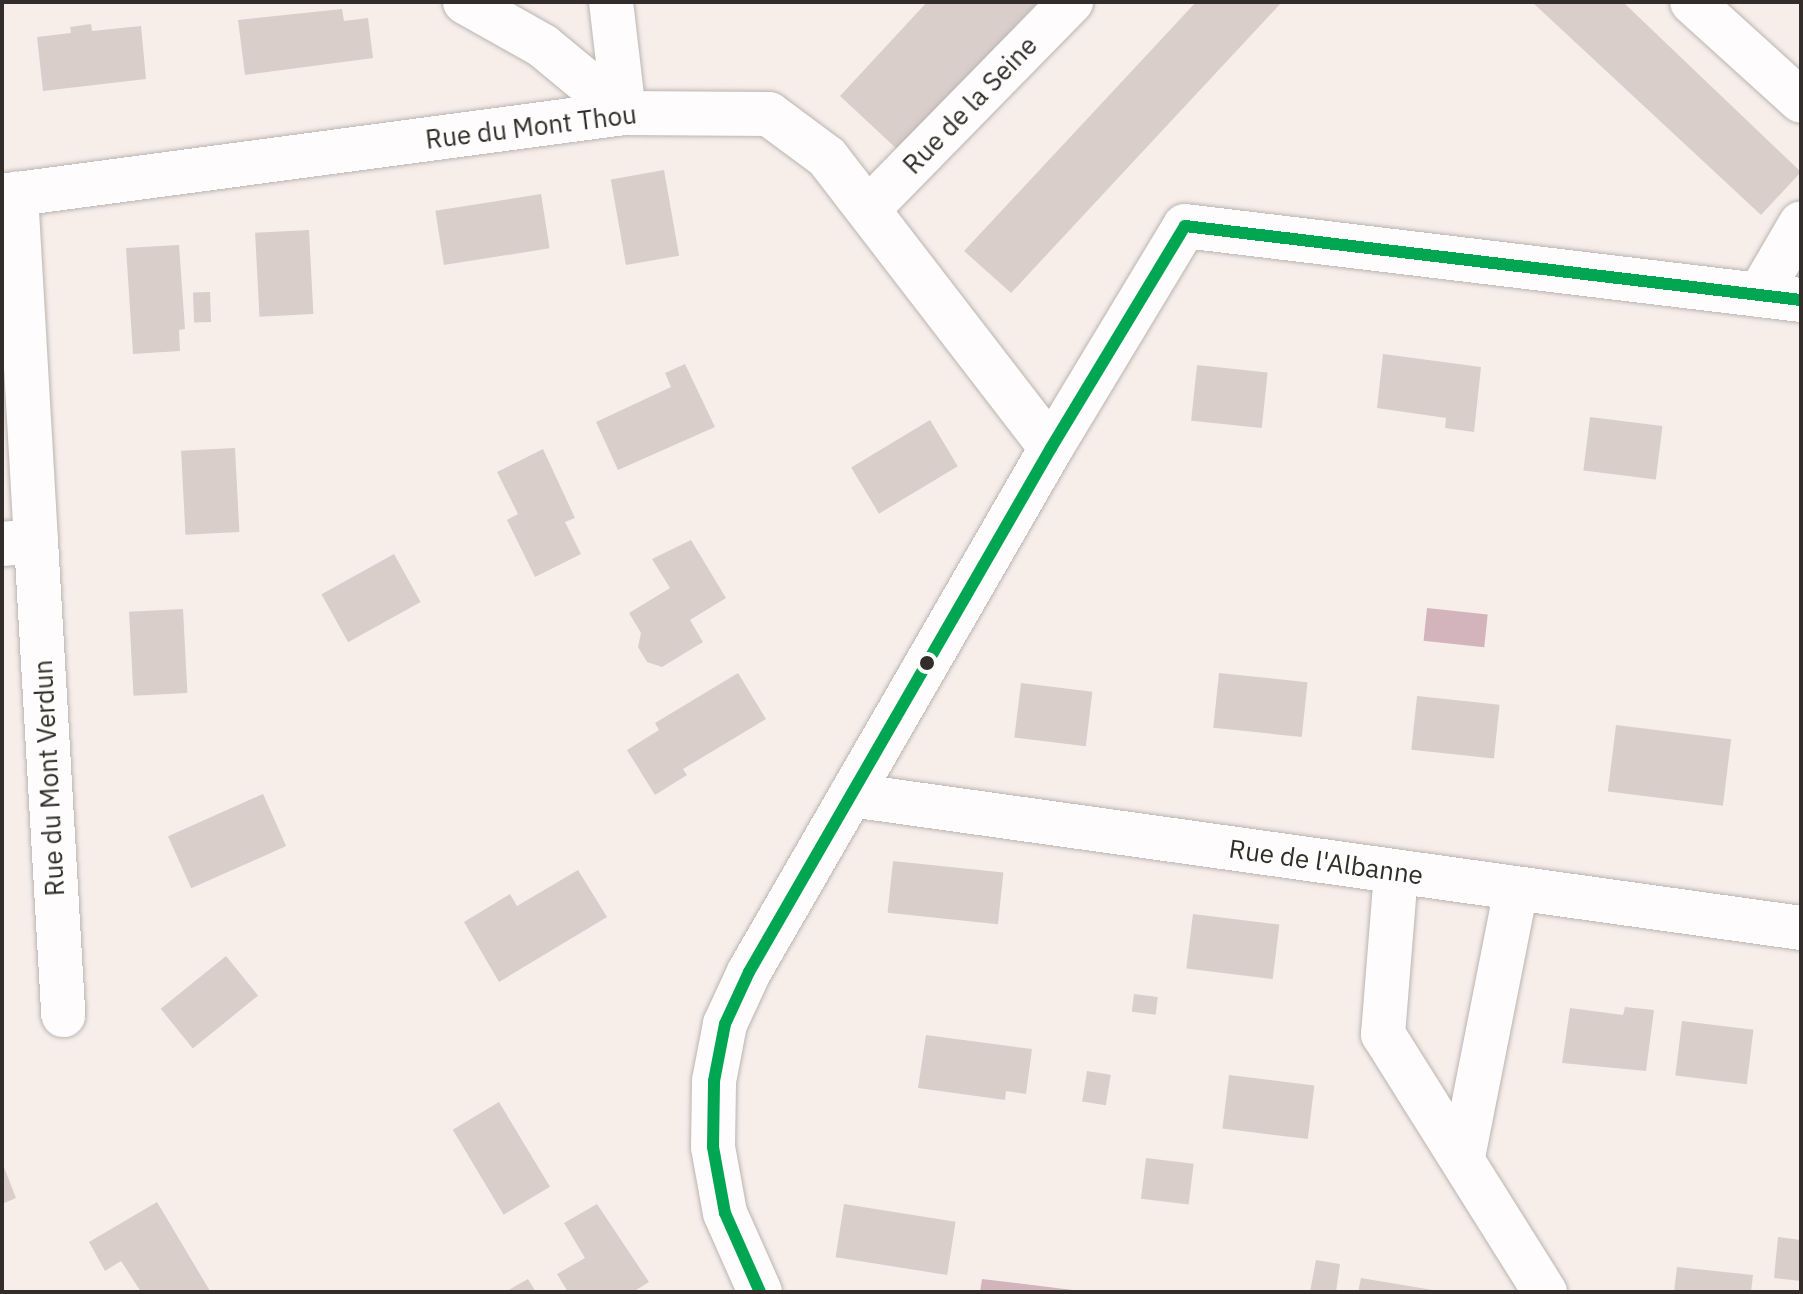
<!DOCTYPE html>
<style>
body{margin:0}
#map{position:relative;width:1803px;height:1294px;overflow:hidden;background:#f7eeea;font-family:"IBM Plex Sans",sans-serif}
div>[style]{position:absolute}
.water>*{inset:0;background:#d3b4bc;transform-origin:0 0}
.building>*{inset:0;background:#dacecb;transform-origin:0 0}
.roads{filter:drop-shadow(0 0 2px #bab4b1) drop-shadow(0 0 2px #bab4b1)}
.minor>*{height:44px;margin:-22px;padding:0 22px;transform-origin:22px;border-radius:22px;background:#fefcfc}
.bus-1>*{height:12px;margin:-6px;padding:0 6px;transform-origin:6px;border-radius:6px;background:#00a651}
.dots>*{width:22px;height:22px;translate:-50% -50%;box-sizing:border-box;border:4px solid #fefefe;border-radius:50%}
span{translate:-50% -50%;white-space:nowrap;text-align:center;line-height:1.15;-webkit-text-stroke:6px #fefefe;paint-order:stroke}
.street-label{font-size:26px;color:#322d2a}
.frame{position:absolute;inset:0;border:4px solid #322d2a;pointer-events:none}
</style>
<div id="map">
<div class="water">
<div style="left:1427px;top:608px;width:61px;height:33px;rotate:6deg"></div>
<div style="clip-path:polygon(982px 1279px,1081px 1291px,980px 1292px)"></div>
</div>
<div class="building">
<div style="clip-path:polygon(927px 2px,1038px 2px,899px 151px,840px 96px)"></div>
<div style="clip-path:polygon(1196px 2px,1282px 2px,1011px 293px,964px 251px)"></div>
<div style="clip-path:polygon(1532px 2px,1623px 2px,1801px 172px,1761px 215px)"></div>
<div style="clip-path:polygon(342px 9px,344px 21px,368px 18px,373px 58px,245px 75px,238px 20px)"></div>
<div style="clip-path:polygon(91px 24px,92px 31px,141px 26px,146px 79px,43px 91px,37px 37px,71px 33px,70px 27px)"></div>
<div style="left:664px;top:170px;width:87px;height:54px;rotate:80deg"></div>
<div style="left:541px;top:194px;width:55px;height:107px;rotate:81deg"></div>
<div style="left:309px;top:230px;width:84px;height:54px;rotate:87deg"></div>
<div style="clip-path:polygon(179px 245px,185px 329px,179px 330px,180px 351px,133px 354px,126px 248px)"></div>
<div style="left:210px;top:292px;width:30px;height:17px;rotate:88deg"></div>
<div style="clip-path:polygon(1383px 354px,1481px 367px,1474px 432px,1445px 428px,1446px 418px,1377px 408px)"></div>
<div style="clip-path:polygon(685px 364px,715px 427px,618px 470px,596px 422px,671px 387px,665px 373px)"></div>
<div style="left:1197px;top:365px;width:71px;height:56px;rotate:6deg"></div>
<div style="left:1590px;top:417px;width:73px;height:54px;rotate:7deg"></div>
<div style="left:930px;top:420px;width:54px;height:92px;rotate:59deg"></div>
<div style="left:235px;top:448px;width:84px;height:54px;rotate:87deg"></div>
<div style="clip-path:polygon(543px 449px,575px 518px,565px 522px,581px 554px,535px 577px,507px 520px,518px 514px,497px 472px)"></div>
<div style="clip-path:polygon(691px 540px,726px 598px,690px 620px,703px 642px,662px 667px,647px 662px,638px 647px,641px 633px,629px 613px,670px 588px,652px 559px)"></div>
<div style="left:394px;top:554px;width:55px;height:83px;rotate:61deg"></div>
<div style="left:183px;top:609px;width:84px;height:54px;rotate:87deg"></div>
<div style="clip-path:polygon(738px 673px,766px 719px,683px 769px,687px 775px,655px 795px,627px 750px,659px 730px,655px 723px)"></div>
<div style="left:1219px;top:673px;width:89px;height:55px;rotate:6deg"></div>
<div style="left:1021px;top:683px;width:72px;height:55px;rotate:7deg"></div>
<div style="left:1417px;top:696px;width:83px;height:54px;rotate:6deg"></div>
<div style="left:1616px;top:725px;width:116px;height:67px;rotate:7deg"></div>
<div style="left:263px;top:794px;width:57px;height:104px;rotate:66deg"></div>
<div style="left:893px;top:861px;width:111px;height:52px;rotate:6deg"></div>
<div style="clip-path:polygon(578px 870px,607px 917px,499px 982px,464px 922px,510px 894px,517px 906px)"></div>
<div style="left:1193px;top:914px;width:87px;height:55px;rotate:7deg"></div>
<div style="left:226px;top:956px;width:51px;height:84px;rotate:51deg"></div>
<div style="left:1134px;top:994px;width:24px;height:18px;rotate:7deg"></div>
<div style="clip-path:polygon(1625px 1007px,1654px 1010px,1646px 1071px,1562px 1063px,1570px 1008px,1623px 1015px)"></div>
<div style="left:1682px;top:1021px;width:72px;height:55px;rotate:7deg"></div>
<div style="clip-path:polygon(926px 1035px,1032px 1049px,1026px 1094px,1006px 1091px,1005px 1100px,918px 1088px)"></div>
<div style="left:1087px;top:1071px;width:24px;height:31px;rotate:9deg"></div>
<div style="left:1229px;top:1075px;width:86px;height:54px;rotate:7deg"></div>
<div style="left:499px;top:1102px;width:99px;height:54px;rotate:59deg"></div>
<div style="left:1146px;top:1158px;width:48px;height:41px;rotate:7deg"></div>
<div style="clip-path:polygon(2px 1162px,16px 1198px,2px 1204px)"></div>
<div style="clip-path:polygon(157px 1202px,210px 1291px,208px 1292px,141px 1292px,121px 1261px,105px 1271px,89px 1242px)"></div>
<div style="clip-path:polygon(597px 1204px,649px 1282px,633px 1292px,568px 1292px,557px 1274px,585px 1258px,564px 1223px)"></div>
<div style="left:844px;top:1204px;width:113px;height:54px;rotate:9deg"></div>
<div style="clip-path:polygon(1778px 1237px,1801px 1240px,1801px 1281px,1774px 1278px)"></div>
<div style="clip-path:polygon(1316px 1260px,1340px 1264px,1336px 1292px,1310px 1292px)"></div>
<div style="clip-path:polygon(1677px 1267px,1753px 1275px,1751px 1292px,1674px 1292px)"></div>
<div style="clip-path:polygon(1361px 1278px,1433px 1290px,1433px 1292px,1358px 1292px)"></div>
<div style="clip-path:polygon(528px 1279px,536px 1292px,505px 1292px)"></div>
</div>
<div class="roads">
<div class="minor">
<div style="left:465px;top:2px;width:90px;rotate:29.4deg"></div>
<div style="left:543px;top:46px;width:105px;rotate:39.6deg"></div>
<div style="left:611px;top:2px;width:112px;rotate:83.3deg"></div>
<div style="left:1692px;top:2px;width:147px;rotate:42.2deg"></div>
<div style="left:2px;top:196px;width:628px;rotate:-7.6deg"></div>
<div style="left:624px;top:113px;width:145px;rotate:0.4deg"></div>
<div style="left:769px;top:114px;width:72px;rotate:36.6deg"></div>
<div style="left:827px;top:157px;width:367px;rotate:52.4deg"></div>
<div style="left:869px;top:208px;width:289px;rotate:-45.6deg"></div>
<div style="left:1759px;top:295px;width:83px;rotate:-59.7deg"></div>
<div style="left:36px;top:541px;width:475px;rotate:86.7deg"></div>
<div style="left:2px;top:544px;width:34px;rotate:-5deg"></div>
<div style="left:36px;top:541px;width:348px;rotate:-93.3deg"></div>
<div style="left:851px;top:795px;width:959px;rotate:7.97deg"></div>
<div style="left:1396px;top:873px;width:162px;rotate:94.6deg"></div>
<div style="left:1383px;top:1034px;width:305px;rotate:57.9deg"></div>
<div style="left:1463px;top:1157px;width:273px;rotate:-78.8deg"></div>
<div style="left:760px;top:1292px;width:86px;rotate:-113.9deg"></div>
<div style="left:725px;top:1213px;width:67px;rotate:-100.3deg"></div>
<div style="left:713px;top:1147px;width:66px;rotate:-89.1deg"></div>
<div style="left:714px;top:1081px;width:58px;rotate:-79.1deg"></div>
<div style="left:725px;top:1024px;width:57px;rotate:-65.2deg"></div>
<div style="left:749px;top:972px;width:605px;rotate:-60.04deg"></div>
<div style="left:1051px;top:448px;width:259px;rotate:-58.9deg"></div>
<div style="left:1185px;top:226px;width:620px;rotate:6.85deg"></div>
</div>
</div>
<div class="bus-1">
<div style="left:760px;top:1292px;width:86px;rotate:-113.9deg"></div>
<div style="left:725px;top:1213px;width:67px;rotate:-100.3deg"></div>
<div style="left:713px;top:1147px;width:66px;rotate:-89.1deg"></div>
<div style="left:714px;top:1081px;width:58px;rotate:-79.1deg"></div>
<div style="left:725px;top:1024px;width:57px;rotate:-65.2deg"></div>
<div style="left:749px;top:972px;width:605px;rotate:-60.04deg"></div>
<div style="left:1051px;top:448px;width:259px;rotate:-58.9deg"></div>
<div style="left:1185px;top:226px;width:620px;rotate:6.85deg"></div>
</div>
<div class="dots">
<div style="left:927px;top:663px;background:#322d2a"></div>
</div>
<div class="street-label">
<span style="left:970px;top:105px;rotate:-46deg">Rue de la Seine</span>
<span style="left:531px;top:127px;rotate:-7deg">Rue du Mont Thou</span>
<span style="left:49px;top:778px;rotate:-93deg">Rue du Mont Verdun</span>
<span style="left:1326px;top:862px;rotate:8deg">Rue de l'Albanne</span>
</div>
<div class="frame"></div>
</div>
